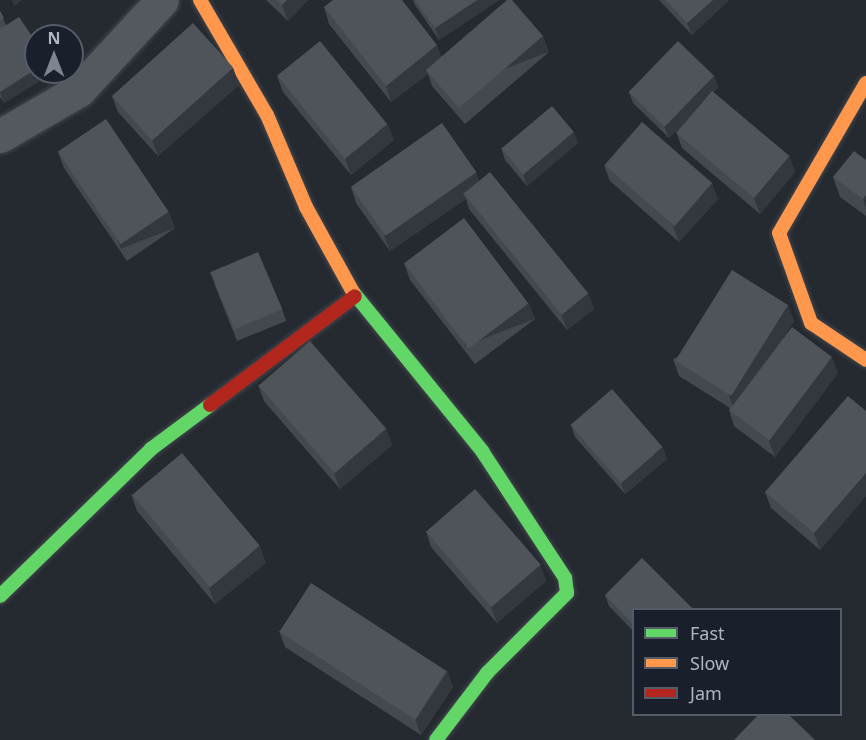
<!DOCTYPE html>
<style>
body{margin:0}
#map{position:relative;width:866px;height:740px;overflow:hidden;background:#252a31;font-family:"Noto Sans",sans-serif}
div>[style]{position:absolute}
.roads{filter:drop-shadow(0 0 2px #42464c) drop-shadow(0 0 2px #42464c)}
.street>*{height:33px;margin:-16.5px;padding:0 16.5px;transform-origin:16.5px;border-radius:16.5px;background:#54585f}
.fast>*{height:14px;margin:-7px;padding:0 7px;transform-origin:7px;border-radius:7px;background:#63d668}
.slow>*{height:14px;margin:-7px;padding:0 7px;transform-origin:7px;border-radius:7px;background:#ff974d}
.jam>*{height:14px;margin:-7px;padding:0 7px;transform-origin:7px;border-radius:7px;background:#b3261e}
.wall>*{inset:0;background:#44484f}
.shaded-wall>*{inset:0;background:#33373e;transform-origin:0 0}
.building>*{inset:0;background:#4f545b;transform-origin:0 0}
span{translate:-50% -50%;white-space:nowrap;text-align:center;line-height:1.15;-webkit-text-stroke:5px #19202b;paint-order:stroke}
.legend{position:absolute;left:632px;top:608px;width:210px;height:108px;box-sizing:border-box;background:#19202b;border:2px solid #555c68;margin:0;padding:8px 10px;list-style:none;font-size:18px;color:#aeb6c3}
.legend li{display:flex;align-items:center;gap:12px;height:30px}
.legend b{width:30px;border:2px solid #555c68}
.north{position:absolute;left:24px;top:24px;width:60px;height:60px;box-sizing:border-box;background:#19202b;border:2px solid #555c68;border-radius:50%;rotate:0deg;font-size:16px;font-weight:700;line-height:24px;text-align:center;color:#aeb6c3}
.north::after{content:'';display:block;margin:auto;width:21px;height:27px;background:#7e8590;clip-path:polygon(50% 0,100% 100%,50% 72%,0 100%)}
</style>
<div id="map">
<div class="roads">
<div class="street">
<div style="left:0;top:136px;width:91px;rotate:-30.2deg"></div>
<div style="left:79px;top:90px;width:122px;rotate:-47.3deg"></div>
</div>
<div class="fast">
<div style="left:353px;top:292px;width:205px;rotate:50.9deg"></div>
<div style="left:482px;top:451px;width:152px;rotate:56.8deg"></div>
<div style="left:565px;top:578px;width:15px;rotate:82deg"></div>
<div style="left:567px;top:593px;width:113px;rotate:135deg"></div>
<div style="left:487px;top:673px;width:84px;rotate:127.3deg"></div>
<div style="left:0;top:596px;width:211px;rotate:-44.2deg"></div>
<div style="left:151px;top:449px;width:74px;rotate:-36.7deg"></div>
</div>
<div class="slow">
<div style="left:200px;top:0;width:133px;rotate:59.8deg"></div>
<div style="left:267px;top:115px;width:100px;rotate:67deg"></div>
<div style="left:306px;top:207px;width:97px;rotate:61.1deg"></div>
<div style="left:866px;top:83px;width:173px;rotate:120.1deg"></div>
<div style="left:779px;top:233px;width:96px;rotate:70.4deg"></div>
<div style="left:811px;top:323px;width:66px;rotate:33.9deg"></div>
</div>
<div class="jam">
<div style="left:210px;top:405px;width:181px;rotate:-36.9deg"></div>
</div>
</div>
<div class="wall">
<div style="clip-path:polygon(266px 0,308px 0,288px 21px)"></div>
<div style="clip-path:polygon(413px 0,499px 0,439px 40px,415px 5px)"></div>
<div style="clip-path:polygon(659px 0,729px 0,692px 35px)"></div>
<div style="clip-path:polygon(324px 7px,441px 56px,549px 52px,465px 124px,432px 86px,428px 74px,391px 102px,329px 24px)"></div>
<div style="clip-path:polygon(0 11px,6px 25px,36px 72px,52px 73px,4px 103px,0 97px)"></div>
<div style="clip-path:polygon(233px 68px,239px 85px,158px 156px,118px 112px,112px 96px)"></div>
<div style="clip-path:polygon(277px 76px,394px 140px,351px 175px,283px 92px)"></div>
<div style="clip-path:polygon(714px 76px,718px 87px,713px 92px,789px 156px,795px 172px,760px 214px,682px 148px,676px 132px,692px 114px,669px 138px,633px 103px,629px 92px)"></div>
<div style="clip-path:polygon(578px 143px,527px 186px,505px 160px,501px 148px)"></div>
<div style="clip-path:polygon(58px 152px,175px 228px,127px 261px,64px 168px)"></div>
<div style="clip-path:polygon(866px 160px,866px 216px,840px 197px,833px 177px)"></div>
<div style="clip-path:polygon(604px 165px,718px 199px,679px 242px,610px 181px)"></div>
<div style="clip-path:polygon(479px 181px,588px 293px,594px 309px,567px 330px,469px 209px,466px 199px,390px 251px,356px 203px,351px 187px)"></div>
<div style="clip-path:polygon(404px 263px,535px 319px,475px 364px,410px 280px)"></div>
<div style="clip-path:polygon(214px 283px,282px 309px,286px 321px,237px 341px)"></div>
<div style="clip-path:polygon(788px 305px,794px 321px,782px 340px,838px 373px,775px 457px,734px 426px,729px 410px,730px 408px,679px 376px,673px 359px)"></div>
<div style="clip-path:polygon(258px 385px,386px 429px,392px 445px,340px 489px,264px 401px)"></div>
<div style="clip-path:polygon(866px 411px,866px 496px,820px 550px,771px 508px,765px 492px)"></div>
<div style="clip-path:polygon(571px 425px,667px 459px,625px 494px,575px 437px)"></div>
<div style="clip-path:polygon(131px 494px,266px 563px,215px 604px,137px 511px)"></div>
<div style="clip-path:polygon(426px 531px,540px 565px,546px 581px,497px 623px,431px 547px)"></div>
<div style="clip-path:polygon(605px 595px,633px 609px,633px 631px,609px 606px)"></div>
<div style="clip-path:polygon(279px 631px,447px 671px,453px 687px,421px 735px,285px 647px)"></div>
</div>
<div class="shaded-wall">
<div style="clip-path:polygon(12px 0,22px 0,14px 6px)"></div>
<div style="clip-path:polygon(287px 0,308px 0,288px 21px,282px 5px)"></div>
<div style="clip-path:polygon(477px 0,499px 0,439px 40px,435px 28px)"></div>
<div style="clip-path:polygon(713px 0,729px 0,692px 35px,687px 23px)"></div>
<div style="left:543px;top:36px;width:17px;height:111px;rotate:69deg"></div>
<div style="clip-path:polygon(437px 45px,443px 61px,426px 70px,428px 74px,391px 102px,386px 86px)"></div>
<div style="clip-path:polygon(233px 68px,239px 85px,158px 156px,152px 140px)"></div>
<div style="clip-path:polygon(36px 69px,36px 72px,52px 73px,4px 103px,0 92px)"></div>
<div style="clip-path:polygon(714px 76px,718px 87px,669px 138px,664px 126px)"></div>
<div style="clip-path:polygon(388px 124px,394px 140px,351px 175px,345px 159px)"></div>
<div style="clip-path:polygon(574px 132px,578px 143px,527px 186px,523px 174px)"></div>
<div style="clip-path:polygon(789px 156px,795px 172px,760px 214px,754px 198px)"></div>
<div style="clip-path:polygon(476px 172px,482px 188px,463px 193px,466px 199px,390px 251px,384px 235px)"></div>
<div style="clip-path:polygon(712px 183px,718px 199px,679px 242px,673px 226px)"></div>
<div style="clip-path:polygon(866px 195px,866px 209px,863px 199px)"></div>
<div style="left:169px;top:212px;width:17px;height:58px;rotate:69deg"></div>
<div style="clip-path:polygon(588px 293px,594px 309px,567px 330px,561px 314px)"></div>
<div style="left:529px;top:303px;width:17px;height:75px;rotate:69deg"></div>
<div style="clip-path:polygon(788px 305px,794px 321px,735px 412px,729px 396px)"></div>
<div style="clip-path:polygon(832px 357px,838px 373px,775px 457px,769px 441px)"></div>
<div style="clip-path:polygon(386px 429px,392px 445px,340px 489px,334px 473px)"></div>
<div style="clip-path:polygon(663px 447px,667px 459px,625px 494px,621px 483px)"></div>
<div style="clip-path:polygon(866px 473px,866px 496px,820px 550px,814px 533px)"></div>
<div style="clip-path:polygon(260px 546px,266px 563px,215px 604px,209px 588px)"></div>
<div style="clip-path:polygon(540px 565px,546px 581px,497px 623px,491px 607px)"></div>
<div style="clip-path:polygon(447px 671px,453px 687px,421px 735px,415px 719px)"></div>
</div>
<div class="building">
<div style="clip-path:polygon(277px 0,287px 0,282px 5px)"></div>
<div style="clip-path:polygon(333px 0,402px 0,437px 45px,386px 86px,324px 7px)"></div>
<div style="clip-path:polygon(415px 0,477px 0,435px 28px)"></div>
<div style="clip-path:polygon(507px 0,512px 0,543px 36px,459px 108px,426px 70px)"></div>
<div style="clip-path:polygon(666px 0,713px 0,687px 23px)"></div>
<div style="clip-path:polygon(0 11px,4px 18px,0 20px)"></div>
<div style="clip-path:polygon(19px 17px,36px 42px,36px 69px,0 92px,0 29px)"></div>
<div style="left:193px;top:23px;width:60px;height:109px;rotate:48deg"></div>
<div style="left:320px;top:41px;width:107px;height:55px;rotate:51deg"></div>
<div style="left:678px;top:41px;width:50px;height:71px;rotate:44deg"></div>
<div style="left:712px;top:91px;width:101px;height:55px;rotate:40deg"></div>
<div style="left:552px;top:106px;width:34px;height:66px;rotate:50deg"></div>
<div style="left:106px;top:119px;width:112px;height:58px;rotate:56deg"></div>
<div style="left:642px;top:122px;width:93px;height:57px;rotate:41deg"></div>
<div style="left:442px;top:123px;width:60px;height:111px;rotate:55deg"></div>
<div style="clip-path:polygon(854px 151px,866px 160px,866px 195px,863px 199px,833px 177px)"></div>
<div style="left:490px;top:172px;width:156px;height:34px;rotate:51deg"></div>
<div style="left:464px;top:218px;width:107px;height:75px;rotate:53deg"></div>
<div style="left:258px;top:252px;width:62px;height:52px;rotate:67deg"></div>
<div style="left:732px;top:270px;width:66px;height:107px;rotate:32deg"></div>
<div style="left:792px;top:327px;width:50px;height:104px;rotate:37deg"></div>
<div style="left:310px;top:341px;width:116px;height:68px;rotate:49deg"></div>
<div style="left:612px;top:389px;width:77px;height:55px;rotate:49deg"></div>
<div style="clip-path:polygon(848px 396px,866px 411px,866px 473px,814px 533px,765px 492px)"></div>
<div style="left:182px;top:453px;width:121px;height:65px;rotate:50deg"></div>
<div style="left:475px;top:489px;width:100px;height:65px;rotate:49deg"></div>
<div style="clip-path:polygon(642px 558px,693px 609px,633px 609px,633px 624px,605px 595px)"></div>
<div style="left:311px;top:583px;width:162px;height:58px;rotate:33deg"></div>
<div style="clip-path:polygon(759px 714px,788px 714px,815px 740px,734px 740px)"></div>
</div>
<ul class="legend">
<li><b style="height:8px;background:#63d668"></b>Fast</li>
<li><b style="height:8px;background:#ff974d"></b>Slow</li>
<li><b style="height:8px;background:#b3261e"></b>Jam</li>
</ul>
<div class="north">N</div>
</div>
